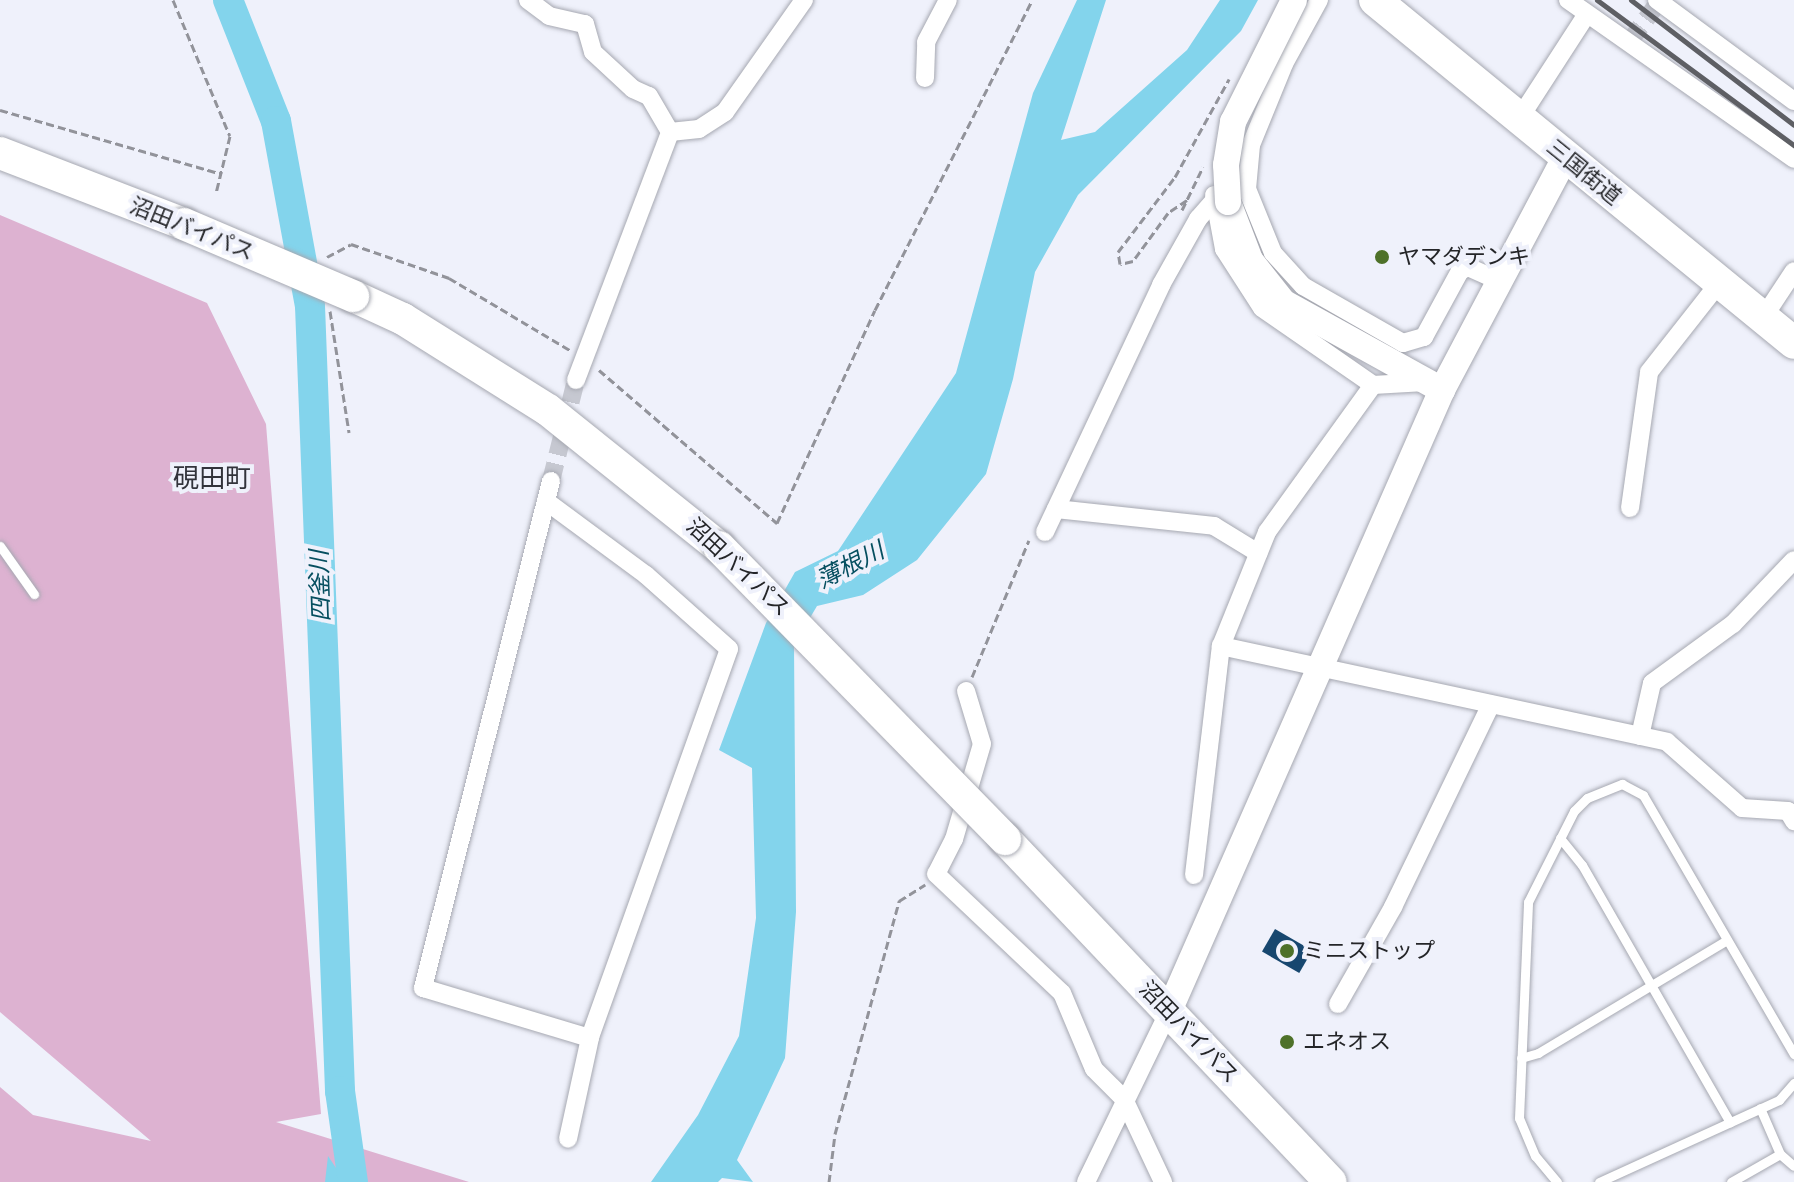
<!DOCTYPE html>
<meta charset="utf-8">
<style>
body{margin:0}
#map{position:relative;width:1794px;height:1182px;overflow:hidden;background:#eff1fb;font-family:Helvetica,"Noto Sans JP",sans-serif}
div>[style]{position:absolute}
.green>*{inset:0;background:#ddb2d1}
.water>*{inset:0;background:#83d4ec}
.river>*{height:30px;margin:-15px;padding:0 15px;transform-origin:15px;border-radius:15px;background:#83d4ec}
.building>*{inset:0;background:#17476f;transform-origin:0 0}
.street-tunnel>*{height:18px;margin-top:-9px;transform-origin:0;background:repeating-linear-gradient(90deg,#c6c8d1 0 18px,transparent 0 27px)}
.path>*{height:3px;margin-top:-1.5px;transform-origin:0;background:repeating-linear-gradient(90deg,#92939a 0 8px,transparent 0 12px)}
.roads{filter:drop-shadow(0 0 2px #a6a8b1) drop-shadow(0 0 2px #a6a8b1)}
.lane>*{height:9px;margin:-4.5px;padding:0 4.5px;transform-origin:4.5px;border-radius:4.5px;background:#fff}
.street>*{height:18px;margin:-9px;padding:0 9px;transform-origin:9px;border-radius:9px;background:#fff}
.secondary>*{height:26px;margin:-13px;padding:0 13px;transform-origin:13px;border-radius:13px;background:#fff}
.highway>*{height:32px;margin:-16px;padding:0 16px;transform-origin:16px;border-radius:16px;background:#fff}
.rail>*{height:5px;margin:-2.5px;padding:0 2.5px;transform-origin:2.5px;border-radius:2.5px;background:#5e5f64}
.bridges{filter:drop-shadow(0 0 2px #a6a8b1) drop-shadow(0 0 2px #a6a8b1)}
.secondary-bridge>*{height:26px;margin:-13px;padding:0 13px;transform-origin:13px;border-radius:13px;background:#fff}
.highway-bridge>*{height:32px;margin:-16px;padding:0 16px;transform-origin:16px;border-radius:16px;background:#fff}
.dots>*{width:22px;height:22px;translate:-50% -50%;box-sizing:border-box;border:4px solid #eff1fb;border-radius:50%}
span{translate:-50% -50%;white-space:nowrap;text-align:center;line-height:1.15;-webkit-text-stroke:8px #eff1fb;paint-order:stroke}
.street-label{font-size:22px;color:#242528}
.poi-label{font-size:22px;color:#242528}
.left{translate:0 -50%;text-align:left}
.water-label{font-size:24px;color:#064f60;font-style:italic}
.quarter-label{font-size:26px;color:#32333b}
</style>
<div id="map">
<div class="green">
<div style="clip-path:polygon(0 215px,207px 303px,266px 424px,321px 1114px,276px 1122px,469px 1182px,0 1182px,0 1087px,33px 1115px,151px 1141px,0 1012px)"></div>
</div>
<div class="water">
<div style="clip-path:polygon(1077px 0,1106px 0,1061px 140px,1095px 132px,1187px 50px,1220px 0,1258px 0,1241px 31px,1078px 195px,1035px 272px,1013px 379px,986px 474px,917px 560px,863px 595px,817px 606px,794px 645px,796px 912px,785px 1058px,737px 1160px,753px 1182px,722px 1178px,718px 1182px,651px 1182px,698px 1115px,739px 1036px,756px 918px,752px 768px,719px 750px,766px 623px,795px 572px,838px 551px,956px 373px,1033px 93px)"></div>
<div style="clip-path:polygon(328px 1156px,338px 1171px,341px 1182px,325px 1182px)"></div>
</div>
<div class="river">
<div style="left:228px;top:0;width:130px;rotate:68.4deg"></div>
<div style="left:276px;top:121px;width:188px;rotate:79.6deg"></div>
<div style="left:310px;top:306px;width:786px;rotate:87.81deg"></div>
<div style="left:340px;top:1091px;width:92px;rotate:81.9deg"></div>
</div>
<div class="building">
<div style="left:1275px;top:929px;width:43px;height:26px;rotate:30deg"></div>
</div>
<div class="street-tunnel">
<div style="left:1630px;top:41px;width:42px;rotate:-53.7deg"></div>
<div style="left:551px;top:481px;width:104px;rotate:-76.1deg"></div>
</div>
<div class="path">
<div style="left:173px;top:0;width:147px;rotate:67.3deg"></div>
<div style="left:230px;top:136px;width:59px;rotate:103.8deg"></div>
<div style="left:0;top:110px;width:231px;rotate:16.1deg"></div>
<div style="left:1187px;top:200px;width:23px;rotate:146deg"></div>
<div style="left:1168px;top:213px;width:59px;rotate:126.1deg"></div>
<div style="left:1133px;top:261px;width:13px;rotate:167deg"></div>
<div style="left:1120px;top:264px;width:12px;rotate:-99deg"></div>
<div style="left:1118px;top:252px;width:94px;rotate:-52.8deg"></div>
<div style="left:1175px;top:177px;width:112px;rotate:-61.1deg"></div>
<div style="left:1182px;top:210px;width:48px;rotate:-64deg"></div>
<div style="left:327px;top:257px;width:27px;rotate:-28deg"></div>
<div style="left:351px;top:244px;width:104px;rotate:19.1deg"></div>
<div style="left:449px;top:278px;width:141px;rotate:30.8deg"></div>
<div style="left:330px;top:311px;width:123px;rotate:81.1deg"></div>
<div style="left:599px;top:370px;width:235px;rotate:40.7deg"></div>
<div style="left:777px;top:523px;width:234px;rotate:-65.3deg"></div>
<div style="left:875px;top:310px;width:347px;rotate:-63.1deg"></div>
<div style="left:972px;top:677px;width:148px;rotate:-67.4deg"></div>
<div style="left:829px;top:1182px;width:48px;rotate:-82.9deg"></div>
<div style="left:835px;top:1134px;width:242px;rotate:-74.6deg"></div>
<div style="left:899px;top:901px;width:31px;rotate:-32deg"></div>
</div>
<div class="roads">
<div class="lane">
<div style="left:0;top:546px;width:59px;rotate:54.7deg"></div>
<div style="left:1560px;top:838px;width:35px;rotate:51deg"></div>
<div style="left:1582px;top:865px;width:297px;rotate:60.1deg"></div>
<div style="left:1521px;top:1058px;width:18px;rotate:-16deg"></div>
<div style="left:1538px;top:1053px;width:220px;rotate:-30.9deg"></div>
<div style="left:1780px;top:1154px;width:18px;rotate:41deg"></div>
<div style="left:1557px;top:1182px;width:34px;rotate:-130deg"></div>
<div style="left:1535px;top:1156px;width:41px;rotate:-112.8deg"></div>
<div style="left:1519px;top:1118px;width:216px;rotate:-87.6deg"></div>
<div style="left:1528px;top:902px;width:102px;rotate:-63.2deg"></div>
<div style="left:1574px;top:811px;width:18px;rotate:-45deg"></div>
<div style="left:1587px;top:798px;width:38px;rotate:-22deg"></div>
<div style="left:1622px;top:784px;width:24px;rotate:28deg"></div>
<div style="left:1643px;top:795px;width:300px;rotate:59.8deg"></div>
<div style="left:1599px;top:1182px;width:198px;rotate:-24.5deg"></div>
<div style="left:1779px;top:1100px;width:23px;rotate:-49deg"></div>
<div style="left:1731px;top:1182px;width:56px;rotate:-29.7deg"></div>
<div style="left:1780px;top:1154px;width:50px;rotate:-113.5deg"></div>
</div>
<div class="street">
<div style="left:528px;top:0;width:26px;rotate:37deg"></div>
<div style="left:549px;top:16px;width:37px;rotate:13deg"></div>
<div style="left:585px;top:24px;width:29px;rotate:74deg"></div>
<div style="left:593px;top:52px;width:54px;rotate:42.8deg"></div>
<div style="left:633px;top:89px;width:17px;rotate:24deg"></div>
<div style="left:649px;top:96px;width:42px;rotate:59.7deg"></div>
<div style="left:1319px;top:0;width:73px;rotate:118.7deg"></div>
<div style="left:1284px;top:64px;width:87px;rotate:112.2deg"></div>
<div style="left:1251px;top:145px;width:44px;rotate:95.2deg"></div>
<div style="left:1247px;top:189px;width:69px;rotate:67.9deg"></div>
<div style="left:1273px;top:253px;width:45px;rotate:47.7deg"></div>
<div style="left:1303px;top:286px;width:115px;rotate:29.7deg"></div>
<div style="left:1403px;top:343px;width:22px;rotate:-16deg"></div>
<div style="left:1424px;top:337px;width:75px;rotate:-61.4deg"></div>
<div style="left:1460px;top:271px;width:9px;rotate:-27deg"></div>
<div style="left:1468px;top:267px;width:35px;rotate:24deg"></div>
<div style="left:1568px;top:0;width:276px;rotate:35.1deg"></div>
<div style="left:1657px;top:0;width:170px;rotate:36.4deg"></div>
<div style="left:925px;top:78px;width:36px;rotate:-88deg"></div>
<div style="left:926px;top:42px;width:47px;rotate:-62.4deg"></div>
<div style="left:1519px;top:119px;width:125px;rotate:-57.1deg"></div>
<div style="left:670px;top:132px;width:29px;rotate:-6deg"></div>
<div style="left:699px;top:129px;width:31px;rotate:-33deg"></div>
<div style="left:725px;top:112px;width:137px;rotate:-54.8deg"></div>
<div style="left:1214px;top:195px;width:55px;rotate:79.5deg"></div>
<div style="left:1224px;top:249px;width:70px;rotate:57.2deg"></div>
<div style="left:1262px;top:308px;width:135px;rotate:34.7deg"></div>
<div style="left:1763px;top:318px;width:56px;rotate:-56.6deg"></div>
<div style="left:576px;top:380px;width:265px;rotate:-69.2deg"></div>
<div style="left:551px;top:481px;width:523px;rotate:104.17deg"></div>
<div style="left:423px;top:988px;width:174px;rotate:16.7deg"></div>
<div style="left:546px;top:501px;width:124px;rotate:36.5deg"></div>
<div style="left:646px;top:575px;width:111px;rotate:41.7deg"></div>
<div style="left:729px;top:649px;width:413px;rotate:109.7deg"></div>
<div style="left:590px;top:1038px;width:103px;rotate:102.3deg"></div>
<div style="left:1630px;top:508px;width:137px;rotate:-82deg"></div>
<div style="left:1649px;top:372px;width:113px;rotate:-51.8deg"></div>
<div style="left:1056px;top:509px;width:159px;rotate:6.1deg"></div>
<div style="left:1214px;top:526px;width:52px;rotate:31.5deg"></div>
<div style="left:1045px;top:532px;width:273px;rotate:-64.8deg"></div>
<div style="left:1161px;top:285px;width:76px;rotate:-60.7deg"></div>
<div style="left:1198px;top:219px;width:23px;rotate:-49deg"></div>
<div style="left:1221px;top:646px;width:456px;rotate:12.1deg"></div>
<div style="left:1667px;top:742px;width:100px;rotate:41.3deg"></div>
<div style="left:1742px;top:808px;width:46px;rotate:3.7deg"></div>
<div style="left:1788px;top:811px;width:12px;rotate:59deg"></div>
<div style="left:966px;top:691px;width:55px;rotate:73.2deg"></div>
<div style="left:982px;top:744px;width:99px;rotate:106.4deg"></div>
<div style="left:954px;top:839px;width:39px;rotate:117deg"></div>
<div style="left:936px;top:874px;width:173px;rotate:43.4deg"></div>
<div style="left:1062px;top:993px;width:82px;rotate:67.2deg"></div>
<div style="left:1094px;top:1069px;width:42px;rotate:45deg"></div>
<div style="left:1124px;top:1099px;width:92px;rotate:64.8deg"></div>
<div style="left:1640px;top:736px;width:54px;rotate:-77.2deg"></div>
<div style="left:1652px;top:683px;width:100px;rotate:-36.1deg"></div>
<div style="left:1733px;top:624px;width:88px;rotate:-46.4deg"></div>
<div style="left:1194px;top:875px;width:231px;rotate:-83.3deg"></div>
<div style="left:1221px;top:646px;width:123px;rotate:-68deg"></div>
<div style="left:1267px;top:532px;width:181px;rotate:-54.2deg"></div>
<div style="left:1373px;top:385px;width:52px;rotate:-3.3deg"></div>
<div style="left:1338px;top:1004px;width:112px;rotate:-60.4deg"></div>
<div style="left:1393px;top:907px;width:225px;rotate:-64.2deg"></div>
<div style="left:1086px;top:1182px;width:190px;rotate:-64.1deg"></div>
</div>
<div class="secondary">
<div style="left:1228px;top:202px;width:62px;rotate:69.2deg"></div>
<div style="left:1250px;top:260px;width:53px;rotate:51.8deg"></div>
<div style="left:1283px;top:302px;width:182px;rotate:29deg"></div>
<div style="left:1169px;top:1011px;width:678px;rotate:-66.27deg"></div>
<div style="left:1442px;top:390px;width:263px;rotate:-62.1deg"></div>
</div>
<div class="highway">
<div style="left:1375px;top:0;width:541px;rotate:39.3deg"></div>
<div style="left:0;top:153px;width:197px;rotate:21.1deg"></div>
<div style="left:353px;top:296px;width:55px;rotate:24.7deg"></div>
<div style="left:403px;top:319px;width:171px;rotate:32.1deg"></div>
<div style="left:548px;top:410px;width:219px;rotate:38.7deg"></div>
<div style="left:1005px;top:839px;width:473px;rotate:46.5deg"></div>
</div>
</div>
<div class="rail">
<div style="left:1597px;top:0;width:245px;rotate:36.4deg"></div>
<div style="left:1631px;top:0;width:205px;rotate:37.5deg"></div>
</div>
<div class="bridges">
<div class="secondary-bridge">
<div style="left:1228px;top:202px;width:37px;rotate:-93deg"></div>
<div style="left:1226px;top:165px;width:44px;rotate:-80.8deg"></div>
<div style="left:1233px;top:122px;width:136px;rotate:-63.4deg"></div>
</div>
<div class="highway-bridge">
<div style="left:184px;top:224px;width:184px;rotate:23.1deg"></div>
<div style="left:719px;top:547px;width:409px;rotate:45.6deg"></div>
</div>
</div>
<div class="dots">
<div style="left:1382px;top:257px;background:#4e7129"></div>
<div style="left:1287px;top:951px;background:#4e7129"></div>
<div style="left:1287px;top:1042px;background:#4e7129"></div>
</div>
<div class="street-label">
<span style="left:1584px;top:172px;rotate:39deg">三国街道</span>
<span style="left:192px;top:229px;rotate:22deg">沼田バイパス</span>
<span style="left:738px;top:567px;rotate:43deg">沼田バイパス</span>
<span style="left:1189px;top:1032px;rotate:46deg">沼田バイパス</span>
</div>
<div class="poi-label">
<span class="left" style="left:1398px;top:257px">ヤマダデンキ</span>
<span class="left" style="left:1303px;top:951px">ミニストップ</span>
<span class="left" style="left:1303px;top:1042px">エネオス</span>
</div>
<div class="water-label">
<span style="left:850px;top:565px;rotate:-27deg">薄根川</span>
<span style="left:320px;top:586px;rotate:-92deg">四釜川</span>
</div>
<div class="quarter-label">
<span style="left:212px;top:479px">硯田町</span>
</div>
</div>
